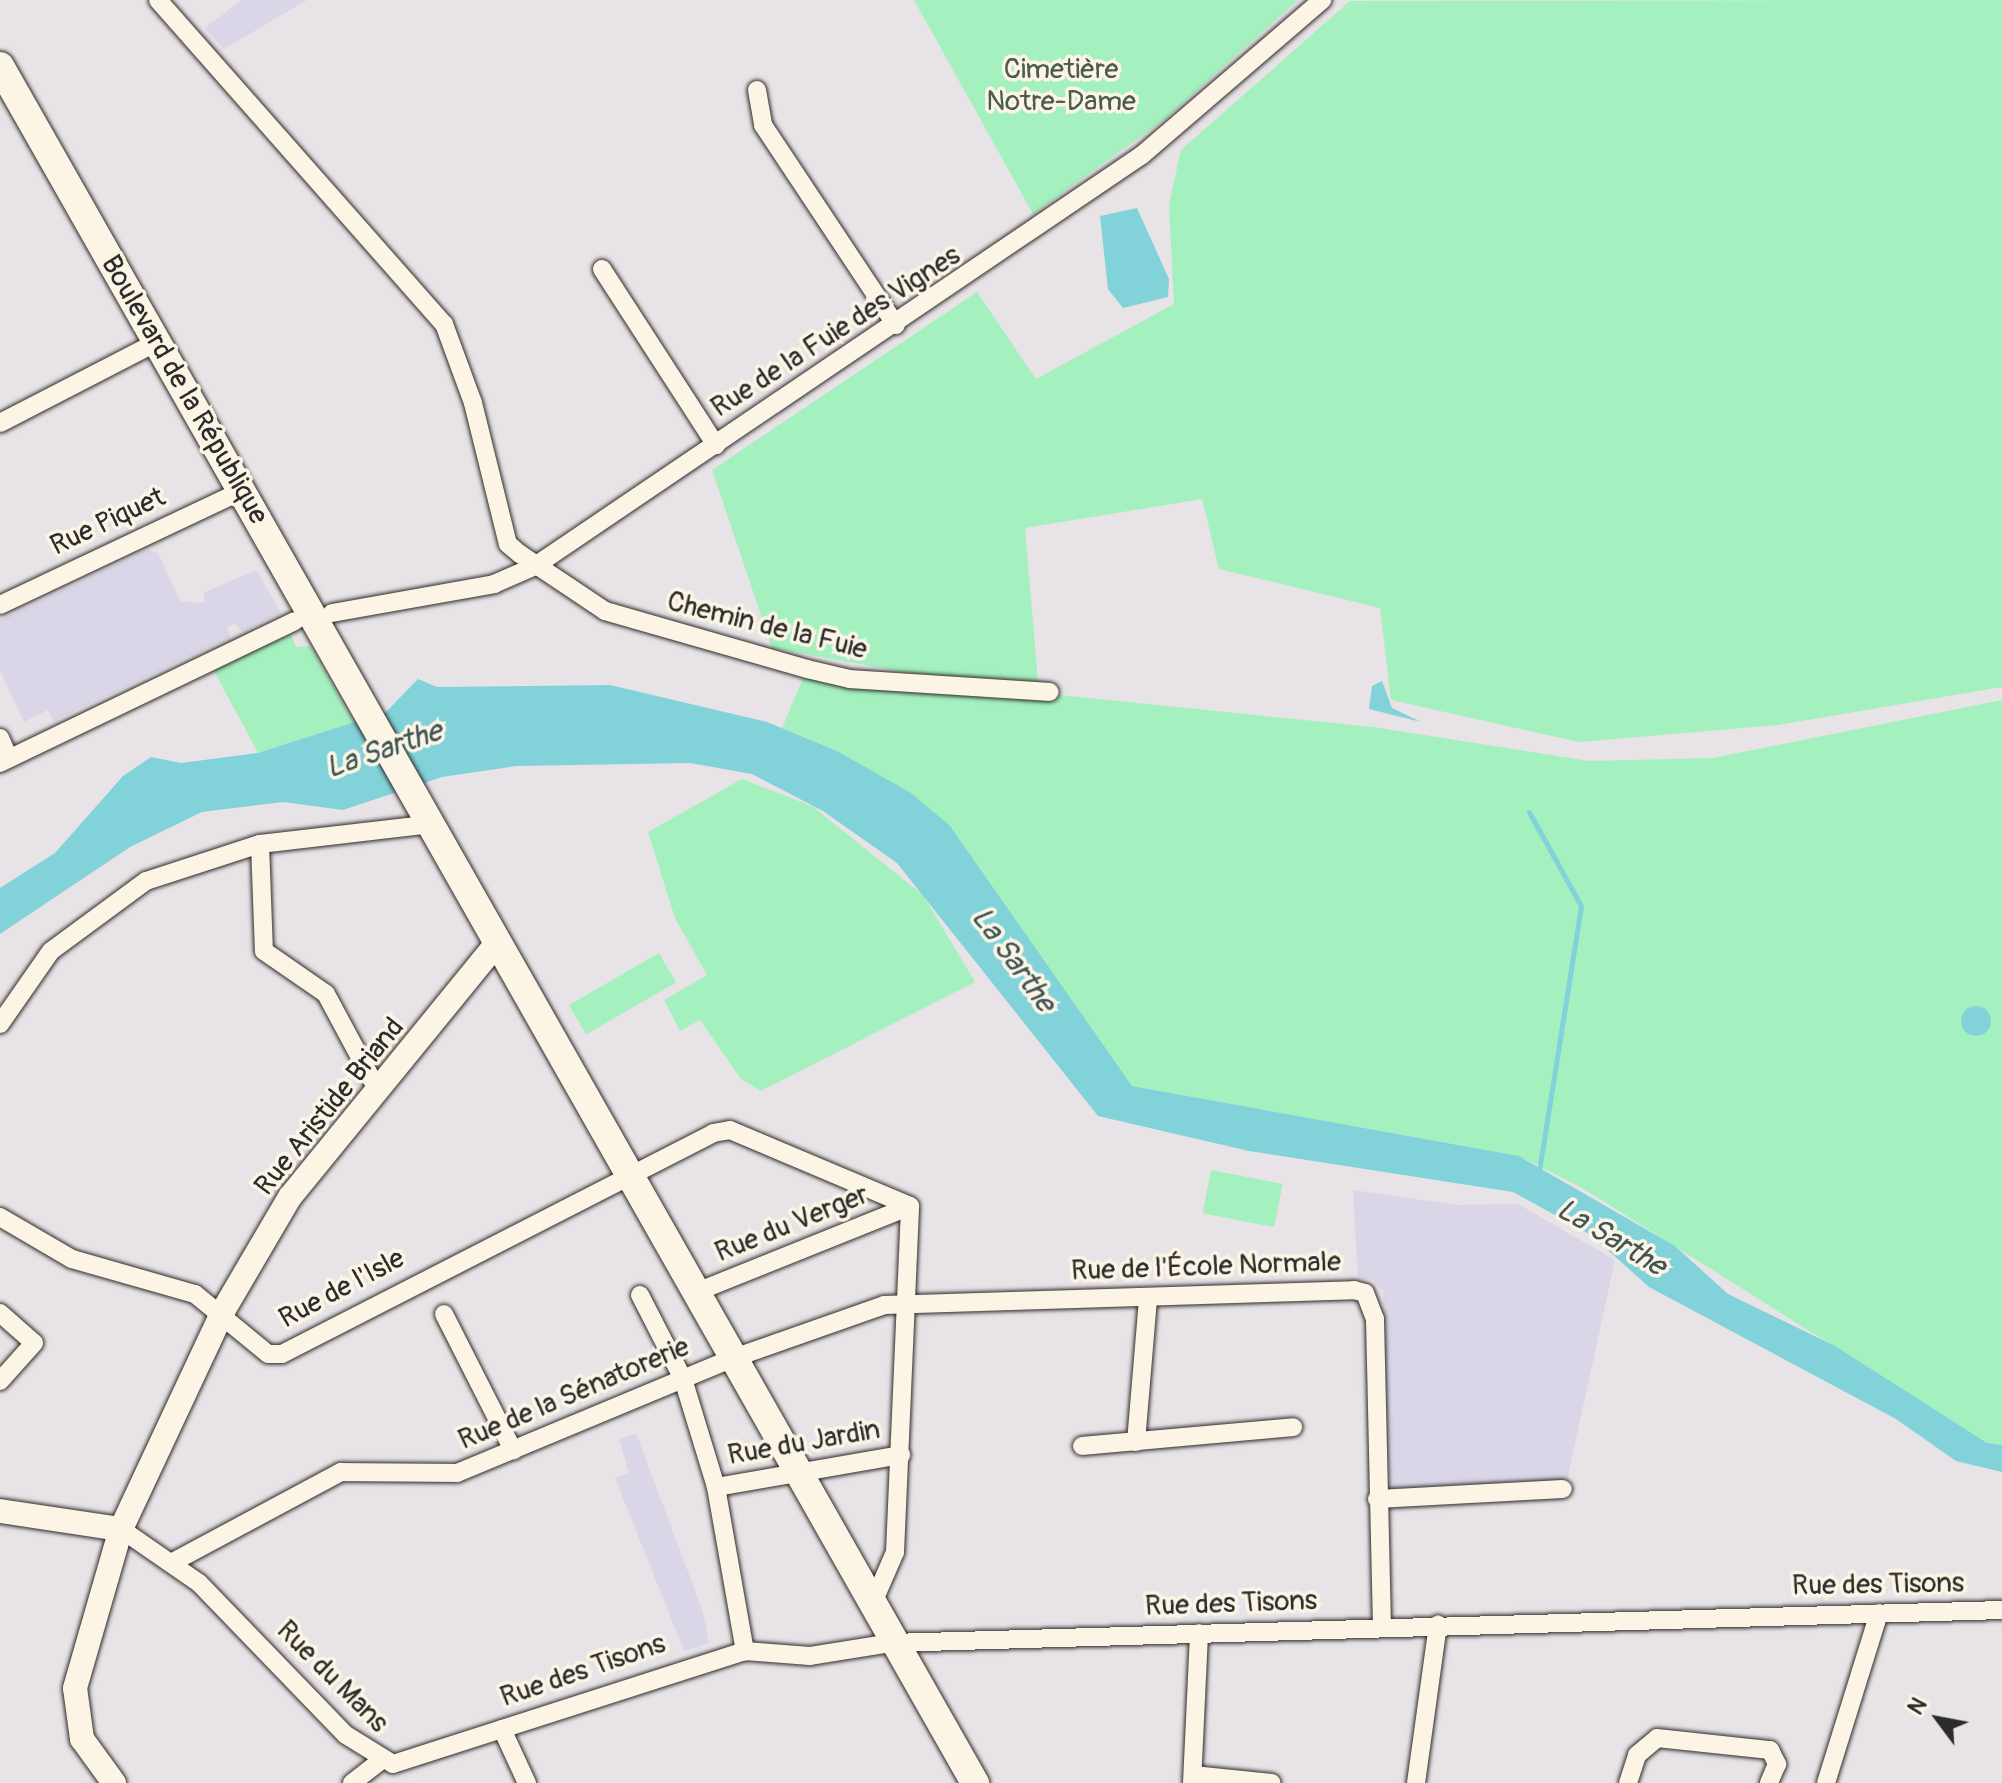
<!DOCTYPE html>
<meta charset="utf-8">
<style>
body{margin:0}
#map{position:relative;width:2002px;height:1783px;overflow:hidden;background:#e8e3e6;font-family:Pangolin,sans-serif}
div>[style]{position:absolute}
.built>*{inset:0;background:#dad6e7}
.green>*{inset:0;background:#a5f0bf;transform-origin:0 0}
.water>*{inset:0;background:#81d2d9}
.round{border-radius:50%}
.stream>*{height:5px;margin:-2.5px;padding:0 2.5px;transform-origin:2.5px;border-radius:2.5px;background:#81d2d9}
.roads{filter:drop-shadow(0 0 2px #2b2b2b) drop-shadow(0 0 2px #2b2b2b)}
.street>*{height:18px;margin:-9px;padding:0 9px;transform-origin:9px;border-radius:9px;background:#fcf5e5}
.secondary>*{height:24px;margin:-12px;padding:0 12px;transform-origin:12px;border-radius:12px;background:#fcf5e5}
.primary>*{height:28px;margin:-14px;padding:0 14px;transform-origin:14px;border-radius:14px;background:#fcf5e5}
span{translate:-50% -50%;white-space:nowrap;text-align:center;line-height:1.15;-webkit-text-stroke:7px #fcf5e5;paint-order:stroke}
.park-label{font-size:28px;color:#4a5c50}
.street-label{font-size:28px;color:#2b2b2b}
.water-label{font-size:30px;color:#405556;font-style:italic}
.north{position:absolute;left:1898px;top:1679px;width:80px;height:80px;-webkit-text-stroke:6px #fcf5e5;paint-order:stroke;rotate:302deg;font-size:22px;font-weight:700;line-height:32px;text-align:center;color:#2b2b2b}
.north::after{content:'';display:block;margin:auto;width:28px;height:36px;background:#2b2b2b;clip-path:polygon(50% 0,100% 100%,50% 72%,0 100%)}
</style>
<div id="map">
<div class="built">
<div style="clip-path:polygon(242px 0,307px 0,224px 49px,205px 28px)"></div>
<div style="clip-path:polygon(146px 550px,158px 553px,180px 601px,205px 603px,203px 593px,256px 570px,281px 613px,242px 632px,235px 623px,227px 627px,231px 637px,54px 721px,48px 710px,24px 722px,0 671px,0 620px)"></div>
<div style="clip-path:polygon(1353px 1190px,1457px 1205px,1518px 1204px,1615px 1260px,1566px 1485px,1390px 1491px,1383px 1291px,1372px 1279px,1358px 1280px)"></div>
<div style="clip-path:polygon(636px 1433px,703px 1612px,709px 1643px,684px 1651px,615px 1478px,629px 1473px,619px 1439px)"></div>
</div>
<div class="green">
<div style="clip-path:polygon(914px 0,1298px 0,1165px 119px,1033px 214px)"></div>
<div style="clip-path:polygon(2002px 0,2002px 687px,1778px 725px,1579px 742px,1391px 700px,1380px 608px,1219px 569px,1202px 499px,1025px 528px,1038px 682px,909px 673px,772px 648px,712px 470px,977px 292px,1036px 379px,1174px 304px,1169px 205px,1181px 150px,1350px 1px)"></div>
<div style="clip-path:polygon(291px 635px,296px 647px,310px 646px,355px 724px,258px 753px,212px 667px)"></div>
<div style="clip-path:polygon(807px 669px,1373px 727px,1589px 761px,1713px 758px,2002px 700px,2002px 1445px,1987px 1443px,1584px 1189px,1519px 1156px,1132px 1086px,935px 814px,837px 751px,782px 728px)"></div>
<div style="clip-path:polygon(742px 779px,812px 806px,923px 895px,975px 982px,761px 1091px,741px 1079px,700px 1020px,680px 1031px,664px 1000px,707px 975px,675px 918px,648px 832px)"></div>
<div style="left:659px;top:953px;width:34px;height:104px;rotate:60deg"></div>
<div style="left:1211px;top:1170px;width:73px;height:44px;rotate:11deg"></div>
</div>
<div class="water">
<div style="clip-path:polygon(1137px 208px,1169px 279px,1168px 297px,1123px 308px,1108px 289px,1100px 216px)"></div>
<div style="clip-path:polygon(418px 679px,437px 687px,610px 685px,767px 722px,837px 751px,911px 793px,950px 826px,1132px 1086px,1519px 1156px,1675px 1246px,1728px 1294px,1835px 1346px,1987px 1443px,2002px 1445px,2002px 1472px,1956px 1461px,1896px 1419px,1649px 1287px,1591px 1235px,1513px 1192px,1249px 1151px,1098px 1116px,897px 863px,823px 811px,752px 774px,690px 763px,516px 766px,442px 777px,343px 810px,283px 802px,202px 812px,130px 847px,0 934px,0 888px,55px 853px,123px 776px,151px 757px,181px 763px,258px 753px,386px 712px)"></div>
<div style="clip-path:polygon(1382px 681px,1392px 708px,1421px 722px,1369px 709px,1372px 686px)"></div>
<div class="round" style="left:1961px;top:1006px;width:30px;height:30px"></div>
</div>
<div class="stream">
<div style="left:1529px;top:812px;width:107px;rotate:61deg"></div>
<div style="left:1581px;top:906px;width:268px;rotate:99deg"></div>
</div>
<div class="roads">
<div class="street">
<div style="left:158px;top:0;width:432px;rotate:48.6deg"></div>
<div style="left:444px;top:324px;width:84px;rotate:69.8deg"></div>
<div style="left:473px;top:403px;width:145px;rotate:76.1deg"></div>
<div style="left:508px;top:544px;width:16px;rotate:40deg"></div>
<div style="left:520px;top:554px;width:102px;rotate:33.8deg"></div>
<div style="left:605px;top:611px;width:210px;rotate:16deg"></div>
<div style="left:807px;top:669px;width:44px;rotate:13.1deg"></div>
<div style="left:850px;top:679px;width:200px;rotate:3.7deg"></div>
<div style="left:757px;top:90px;width:36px;rotate:80deg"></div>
<div style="left:763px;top:125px;width:240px;rotate:56.4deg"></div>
<div style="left:602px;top:269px;width:210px;rotate:57.1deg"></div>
<div style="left:0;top:423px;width:177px;rotate:-27.3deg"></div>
<div style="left:0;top:605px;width:267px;rotate:-25.3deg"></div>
<div style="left:332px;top:613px;width:165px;rotate:-10.1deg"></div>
<div style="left:494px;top:584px;width:45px;rotate:-23.7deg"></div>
<div style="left:535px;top:566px;width:733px;rotate:-34.1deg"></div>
<div style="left:1142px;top:155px;width:238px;rotate:-40.7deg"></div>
<div style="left:0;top:738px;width:22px;rotate:66deg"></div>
<div style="left:0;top:763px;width:327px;rotate:-25.7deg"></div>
<div style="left:260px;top:844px;width:107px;rotate:87.9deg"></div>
<div style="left:264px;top:951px;width:75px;rotate:34.7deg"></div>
<div style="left:326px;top:994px;width:110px;rotate:61.8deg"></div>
<div style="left:0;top:1024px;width:89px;rotate:-55.1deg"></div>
<div style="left:51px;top:951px;width:118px;rotate:-36.4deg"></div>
<div style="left:146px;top:881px;width:120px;rotate:-18deg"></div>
<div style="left:260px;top:844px;width:166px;rotate:-6.6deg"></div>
<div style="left:0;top:1217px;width:83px;rotate:30.3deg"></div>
<div style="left:72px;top:1259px;width:128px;rotate:15.9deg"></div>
<div style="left:195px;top:1294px;width:94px;rotate:39.4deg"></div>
<div style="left:268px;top:1354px;width:14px"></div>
<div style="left:282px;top:1354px;width:484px;rotate:-27.1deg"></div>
<div style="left:713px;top:1133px;width:17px;rotate:-10deg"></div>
<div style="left:730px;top:1130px;width:195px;rotate:22.9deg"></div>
<div style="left:694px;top:1293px;width:233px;rotate:-21.9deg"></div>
<div style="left:640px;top:1295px;width:94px;rotate:62.9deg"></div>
<div style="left:683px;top:1379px;width:113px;rotate:73deg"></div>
<div style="left:716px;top:1487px;width:167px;rotate:80deg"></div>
<div style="left:0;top:1313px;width:45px;rotate:41.4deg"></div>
<div style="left:34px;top:1343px;width:51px;rotate:131.8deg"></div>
<div style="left:444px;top:1314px;width:153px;rotate:63.1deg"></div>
<div style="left:1136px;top:1442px;width:144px;rotate:-85.2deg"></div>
<div style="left:1082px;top:1446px;width:212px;rotate:-5.1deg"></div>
<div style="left:716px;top:1487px;width:188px;rotate:-9.8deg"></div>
<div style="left:1377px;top:1499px;width:186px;rotate:-3.1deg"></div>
<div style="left:121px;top:1529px;width:95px;rotate:34.7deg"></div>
<div style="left:199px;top:1583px;width:211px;rotate:46deg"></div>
<div style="left:346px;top:1735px;width:55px;rotate:31.7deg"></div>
<div style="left:393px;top:1764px;width:370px;rotate:-17.8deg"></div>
<div style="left:745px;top:1651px;width:65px;rotate:4.4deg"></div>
<div style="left:810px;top:1656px;width:82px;rotate:-9.1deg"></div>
<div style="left:891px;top:1643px;width:1111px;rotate:-1.7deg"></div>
<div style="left:173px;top:1562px;width:191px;rotate:-28.2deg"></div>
<div style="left:341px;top:1472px;width:116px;rotate:0.5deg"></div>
<div style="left:457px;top:1473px;width:297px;rotate:-22.6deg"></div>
<div style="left:731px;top:1359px;width:162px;rotate:-19.4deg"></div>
<div style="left:884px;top:1305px;width:470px;rotate:-1.8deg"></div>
<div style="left:1354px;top:1290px;width:11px;rotate:15deg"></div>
<div style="left:1365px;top:1293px;width:28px;rotate:69deg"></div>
<div style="left:1375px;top:1319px;width:308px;rotate:88.7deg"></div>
<div style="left:872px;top:1605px;width:58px;rotate:-66.5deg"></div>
<div style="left:895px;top:1552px;width:346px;rotate:-87.5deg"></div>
<div style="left:502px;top:1729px;width:60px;rotate:65.2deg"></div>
<div style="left:1193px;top:1775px;width:79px;rotate:5.8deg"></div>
<div style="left:352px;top:1783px;width:34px;rotate:-38deg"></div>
<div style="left:1192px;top:1783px;width:150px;rotate:-87.3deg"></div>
<div style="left:1416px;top:1783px;width:160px;rotate:-82.1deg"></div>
<div style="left:1628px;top:1783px;width:29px;rotate:-72deg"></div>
<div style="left:1637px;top:1755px;width:26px;rotate:-40deg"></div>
<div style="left:1657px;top:1738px;width:114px;rotate:6.1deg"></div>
<div style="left:1770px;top:1750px;width:16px;rotate:63deg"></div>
<div style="left:1777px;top:1764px;width:21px;rotate:113deg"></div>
<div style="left:1826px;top:1783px;width:178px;rotate:-72.7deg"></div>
</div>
<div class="secondary">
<div style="left:0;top:1511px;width:122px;rotate:8.5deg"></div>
<div style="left:114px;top:1783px;width:54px;rotate:-126deg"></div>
<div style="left:82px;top:1739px;width:51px;rotate:-97.8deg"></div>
<div style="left:75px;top:1688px;width:166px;rotate:-73.9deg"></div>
<div style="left:121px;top:1529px;width:241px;rotate:-64.9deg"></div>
<div style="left:223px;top:1311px;width:132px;rotate:-59.6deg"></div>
<div style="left:290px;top:1197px;width:323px;rotate:-50.8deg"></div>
</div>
<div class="primary">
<div style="left:0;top:66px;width:1975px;rotate:60.41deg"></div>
</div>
</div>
<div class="park-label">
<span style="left:1061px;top:86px">Cimetière<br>Notre-Dame</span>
</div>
<div class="street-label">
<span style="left:836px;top:332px;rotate:-33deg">Rue de la Fuie des Vignes</span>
<span style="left:184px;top:390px;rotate:60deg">Boulevard de la République</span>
<span style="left:108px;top:522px;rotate:-25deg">Rue Piquet</span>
<span style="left:767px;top:626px;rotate:14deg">Chemin de la Fuie</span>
<span style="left:330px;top:1107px;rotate:-51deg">Rue Aristide Briand</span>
<span style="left:792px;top:1224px;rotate:-22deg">Rue du Verger</span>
<span style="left:1206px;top:1267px;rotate:-2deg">Rue de l'École Normale</span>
<span style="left:342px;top:1289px;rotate:-28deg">Rue de l'Isle</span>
<span style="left:574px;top:1394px;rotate:-23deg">Rue de la Sénatorerie</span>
<span style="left:804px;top:1443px;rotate:-10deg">Rue du Jardin</span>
<span style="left:1878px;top:1585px;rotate:-1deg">Rue des Tisons</span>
<span style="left:1231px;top:1604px;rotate:-2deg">Rue des Tisons</span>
<span style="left:583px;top:1671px;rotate:-19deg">Rue des Tisons</span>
<span style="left:332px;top:1677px;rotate:45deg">Rue du Mans</span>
</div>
<div class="water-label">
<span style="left:384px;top:750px;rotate:-19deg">La Sarthe</span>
<span style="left:1013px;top:960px;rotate:54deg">La Sarthe</span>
<span style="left:1611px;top:1238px;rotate:31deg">La Sarthe</span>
</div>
<div class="north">N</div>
</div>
